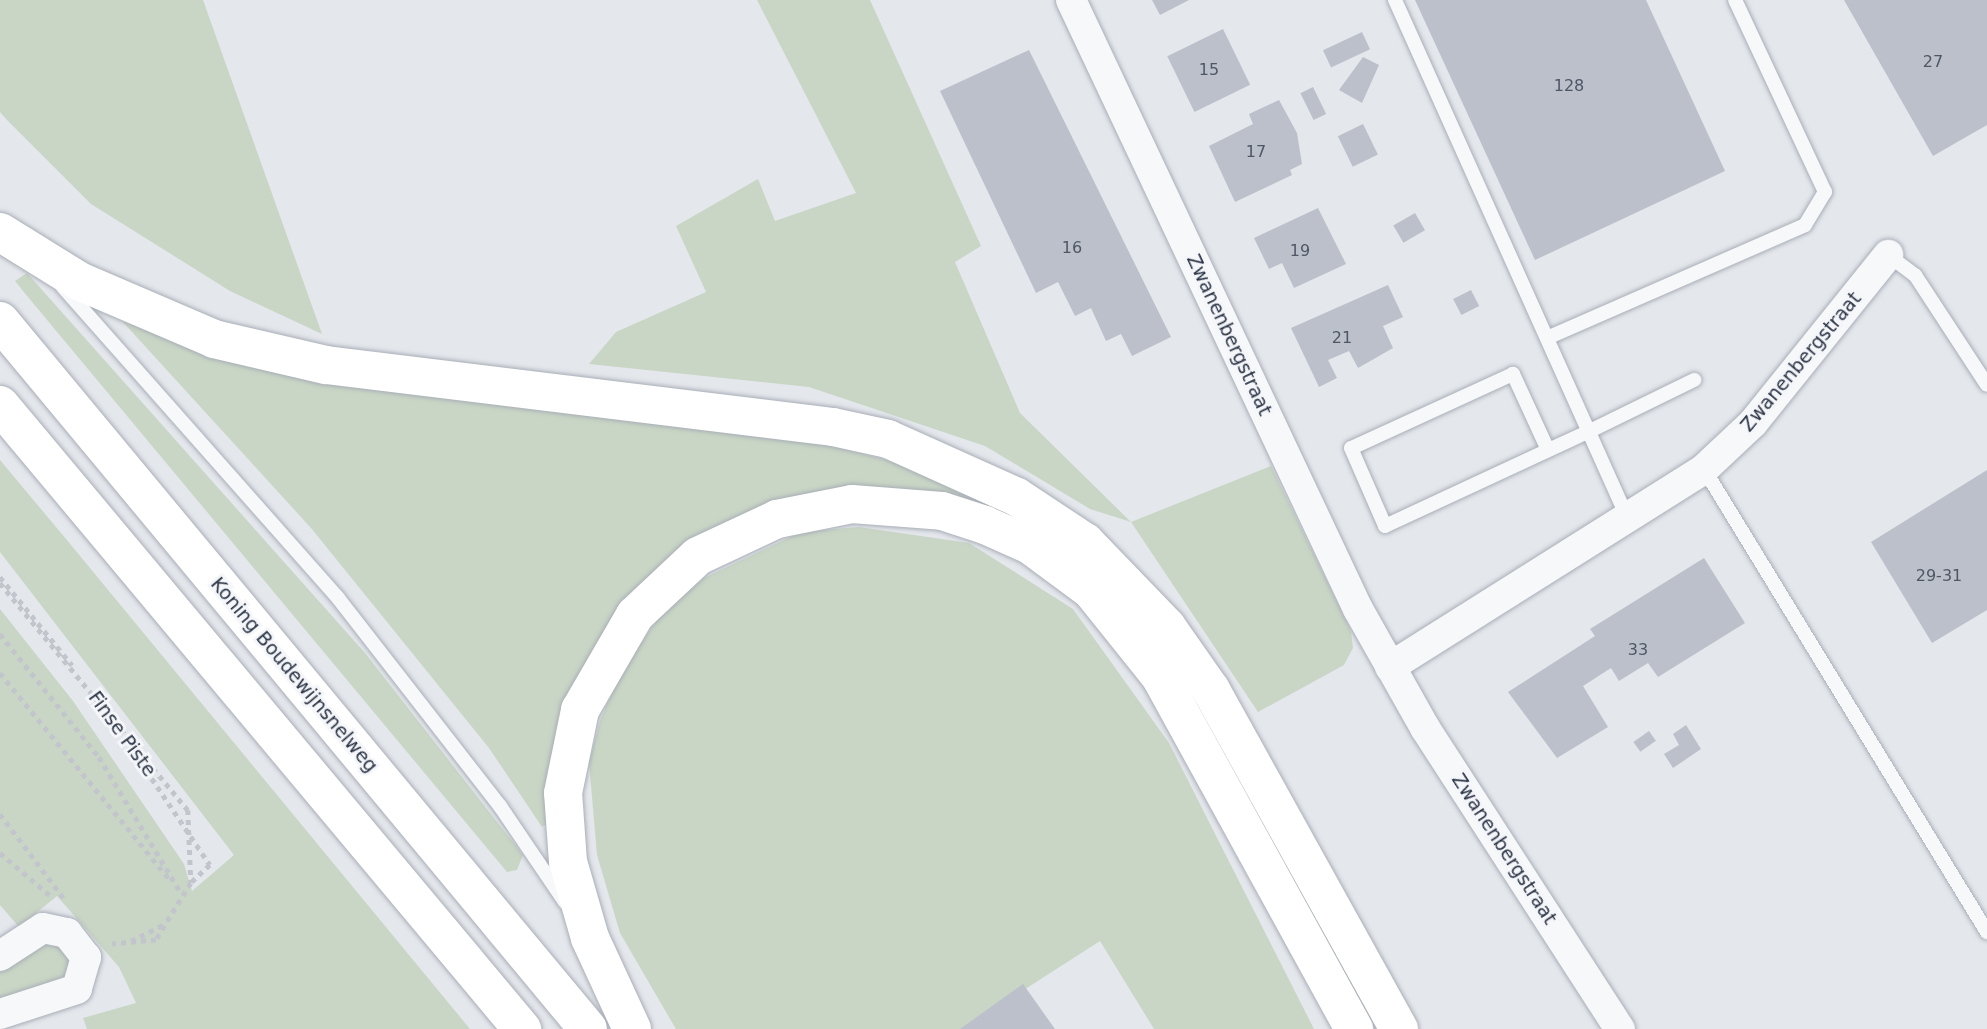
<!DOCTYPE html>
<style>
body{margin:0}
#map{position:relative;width:1987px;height:1029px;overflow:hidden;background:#e4e7ec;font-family:"DejaVu Sans",sans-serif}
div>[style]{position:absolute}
.green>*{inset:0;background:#c9d6c5}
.building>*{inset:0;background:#bbc0ca;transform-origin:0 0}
.path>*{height:4.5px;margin-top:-2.25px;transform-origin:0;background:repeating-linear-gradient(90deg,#c2c5cb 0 5px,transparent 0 10px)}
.roads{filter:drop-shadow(0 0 2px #a9aeb7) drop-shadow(0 0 2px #a9aeb7)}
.lane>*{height:14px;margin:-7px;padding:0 7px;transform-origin:7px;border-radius:7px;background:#f7f8fa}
.street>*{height:30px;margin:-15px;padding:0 15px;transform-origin:15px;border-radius:15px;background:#f7f8fa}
.highway>*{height:38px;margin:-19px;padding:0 19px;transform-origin:19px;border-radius:19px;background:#fff}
span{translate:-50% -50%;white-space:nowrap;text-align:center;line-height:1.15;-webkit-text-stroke:6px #f4f6f9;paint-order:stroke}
.number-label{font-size:16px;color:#4f5766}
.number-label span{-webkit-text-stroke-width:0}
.street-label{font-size:19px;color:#2b3445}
</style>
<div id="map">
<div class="green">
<div style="clip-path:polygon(0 0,203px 0,322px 334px,230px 291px,91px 204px,7px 120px,0 112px)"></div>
<div style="clip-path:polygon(757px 0,870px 0,981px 246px,955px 262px,1020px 413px,1131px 522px,1271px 466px,1351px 631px,1353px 648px,1344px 665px,1258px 712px,1131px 522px,1090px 509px,985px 446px,809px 387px,589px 364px,616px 332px,706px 292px,676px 226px,758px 179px,775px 221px,856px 193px)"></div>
<div style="clip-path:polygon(27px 273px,365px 653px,523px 855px,517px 870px,507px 872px,23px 291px,15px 281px)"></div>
<div style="clip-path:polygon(122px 321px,236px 363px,338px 386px,702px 425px,836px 447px,891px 461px,979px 498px,976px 505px,869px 487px,620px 612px,577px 680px,548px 823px,542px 827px,489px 748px,311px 528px)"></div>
<div style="clip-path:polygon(0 460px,71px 545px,470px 1029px,87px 1029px,83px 1018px,136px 1003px,119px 967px,57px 896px,19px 927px,0 905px,0 609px,73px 701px,184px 864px,192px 891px,234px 855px,0 552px)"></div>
<div style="clip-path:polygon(859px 527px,969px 543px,1073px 609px,1169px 743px,1314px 1029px,1154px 1029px,1100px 941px,963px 1029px,676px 1029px,620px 933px,597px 855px,589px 762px,601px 718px,621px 672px,664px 610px,704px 578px,801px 532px)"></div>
<div style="clip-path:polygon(57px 940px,71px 961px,67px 977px,0 1001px,0 972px,31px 945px)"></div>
</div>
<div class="building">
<div style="clip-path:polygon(1152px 0,1189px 0,1160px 15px)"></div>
<div style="clip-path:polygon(1415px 0,1646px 0,1725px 171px,1535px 260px)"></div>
<div style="clip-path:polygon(1844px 0,1987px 0,1987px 125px,1933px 156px)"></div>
<div style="left:1223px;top:29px;width:62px;height:62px;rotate:64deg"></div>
<div style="left:1362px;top:32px;width:19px;height:43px;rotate:65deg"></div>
<div style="clip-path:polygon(1029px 50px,1171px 337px,1132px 356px,1121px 334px,1106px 341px,1091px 308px,1075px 316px,1058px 282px,1036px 293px,940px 91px)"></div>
<div style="clip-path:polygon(1363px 57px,1379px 65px,1362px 103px,1339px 90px)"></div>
<div style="left:1313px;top:87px;width:30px;height:14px;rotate:64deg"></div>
<div style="clip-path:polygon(1279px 100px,1297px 133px,1302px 164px,1290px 170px,1292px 175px,1235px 202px,1209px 146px,1253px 124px,1249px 114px)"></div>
<div style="left:1363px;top:124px;width:34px;height:28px;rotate:64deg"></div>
<div style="clip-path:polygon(1318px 208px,1346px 264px,1294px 288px,1282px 263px,1269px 269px,1254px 238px)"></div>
<div style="left:1415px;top:213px;width:20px;height:25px;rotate:60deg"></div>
<div style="clip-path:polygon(1388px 285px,1403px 317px,1383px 326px,1393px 348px,1358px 368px,1349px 351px,1328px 360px,1337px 378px,1319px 387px,1291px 328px)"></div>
<div style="left:1471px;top:290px;width:18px;height:20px;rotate:63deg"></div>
<div style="clip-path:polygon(1987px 470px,1987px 610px,1932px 643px,1871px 542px)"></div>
<div style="clip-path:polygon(1704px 558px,1745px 623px,1658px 677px,1648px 663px,1619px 681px,1611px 668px,1583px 686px,1608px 727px,1557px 758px,1508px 692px,1595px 636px,1590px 629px)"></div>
<div style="clip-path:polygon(1686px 725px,1701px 749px,1673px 768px,1664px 754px,1679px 745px,1673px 734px)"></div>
<div style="left:1649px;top:731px;width:12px;height:19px;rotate:55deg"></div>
<div style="clip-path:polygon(1023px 984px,1055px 1029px,960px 1029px)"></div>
</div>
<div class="path">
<div style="left:0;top:577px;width:114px;rotate:50.7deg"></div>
<div style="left:0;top:583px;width:295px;rotate:50.4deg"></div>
<div style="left:188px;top:810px;width:73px;rotate:87.6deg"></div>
<div style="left:191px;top:883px;width:67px;rotate:121.6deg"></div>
<div style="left:156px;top:940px;width:44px;rotate:174.8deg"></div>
<div style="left:0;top:634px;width:158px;rotate:51.2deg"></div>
<div style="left:99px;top:757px;width:159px;rotate:58.9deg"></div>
<div style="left:0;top:673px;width:269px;rotate:50.6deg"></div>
<div style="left:124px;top:737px;width:154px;rotate:56.1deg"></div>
<div style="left:210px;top:865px;width:26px;rotate:137deg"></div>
<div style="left:0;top:814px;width:109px;rotate:52.8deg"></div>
<div style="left:0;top:853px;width:70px;rotate:40.3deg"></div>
<div style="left:131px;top:941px;width:37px;rotate:-27deg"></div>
</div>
<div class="roads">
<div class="lane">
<div style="left:1395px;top:0;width:567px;rotate:65.83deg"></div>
<div style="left:1888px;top:255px;width:34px;rotate:37deg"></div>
<div style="left:1915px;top:275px;width:131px;rotate:56.8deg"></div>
<div style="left:63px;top:287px;width:415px;rotate:48.5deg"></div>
<div style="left:338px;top:598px;width:264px;rotate:52.1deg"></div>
<div style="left:500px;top:806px;width:116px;rotate:55.9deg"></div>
<div style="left:1549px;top:337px;width:279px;rotate:-23.6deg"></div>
<div style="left:1805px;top:225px;width:39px;rotate:-59deg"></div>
<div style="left:1825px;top:192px;width:212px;rotate:-115.1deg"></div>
<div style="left:1548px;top:450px;width:84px;rotate:-114.7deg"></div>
<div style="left:1513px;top:374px;width:178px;rotate:155.4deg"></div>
<div style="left:1351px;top:448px;width:85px;rotate:66.4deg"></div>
<div style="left:1385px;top:526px;width:228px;rotate:-24.9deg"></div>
<div style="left:1592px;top:430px;width:114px;rotate:-26.1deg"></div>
<div style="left:1704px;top:469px;width:543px;rotate:58.57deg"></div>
</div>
<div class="street">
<div style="left:1071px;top:0;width:673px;rotate:64.77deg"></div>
<div style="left:1358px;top:609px;width:137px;rotate:60.6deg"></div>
<div style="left:1425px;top:728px;width:359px;rotate:57.1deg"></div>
<div style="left:1390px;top:667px;width:371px;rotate:-32.2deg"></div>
<div style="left:1704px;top:469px;width:67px;rotate:-43.2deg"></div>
<div style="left:1753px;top:423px;width:216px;rotate:-51.2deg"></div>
<div style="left:0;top:956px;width:51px;rotate:-33.1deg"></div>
<div style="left:43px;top:928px;width:25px;rotate:12deg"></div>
<div style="left:67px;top:933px;width:31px;rotate:52deg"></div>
<div style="left:86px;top:957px;width:33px;rotate:106deg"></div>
<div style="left:77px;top:989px;width:81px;rotate:162deg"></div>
</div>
<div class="highway">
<div style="left:0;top:232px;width:93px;rotate:31.8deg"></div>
<div style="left:79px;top:281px;width:147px;rotate:23.2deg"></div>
<div style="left:214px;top:339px;width:115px;rotate:13.1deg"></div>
<div style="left:326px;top:365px;width:511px;rotate:6.97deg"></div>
<div style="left:833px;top:427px;width:56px;rotate:12.3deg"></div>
<div style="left:888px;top:439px;width:141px;rotate:24.2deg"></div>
<div style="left:1017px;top:497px;width:82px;rotate:33.5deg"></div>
<div style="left:1085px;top:542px;width:118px;rotate:46deg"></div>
<div style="left:1167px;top:627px;width:77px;rotate:55.1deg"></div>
<div style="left:1211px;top:690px;width:388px;rotate:61deg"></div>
<div style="left:0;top:321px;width:920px;rotate:50.29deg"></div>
<div style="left:0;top:405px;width:814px;rotate:50.09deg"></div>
<div style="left:632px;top:1029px;width:100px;rotate:-114.8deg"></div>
<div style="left:590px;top:938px;width:79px;rotate:-106.1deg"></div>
<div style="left:568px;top:862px;width:69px;rotate:-94.1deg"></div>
<div style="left:563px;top:793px;width:85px;rotate:-78.4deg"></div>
<div style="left:580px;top:710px;width:110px;rotate:-59.9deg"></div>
<div style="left:635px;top:615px;width:86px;rotate:-43.1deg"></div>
<div style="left:698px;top:556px;width:87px;rotate:-25.1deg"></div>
<div style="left:777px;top:519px;width:76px;rotate:-11.3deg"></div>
<div style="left:852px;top:504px;width:90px;rotate:4.4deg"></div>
<div style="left:942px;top:511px;width:45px;rotate:18deg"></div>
<div style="left:985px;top:525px;width:49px;rotate:24deg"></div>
<div style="left:1030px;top:545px;width:76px;rotate:36.4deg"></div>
<div style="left:1091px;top:590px;width:110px;rotate:51.3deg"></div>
<div style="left:1160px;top:676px;width:403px;rotate:61.2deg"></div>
</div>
</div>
<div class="number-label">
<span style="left:1933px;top:62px">27</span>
<span style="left:1209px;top:70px">15</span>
<span style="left:1569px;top:86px">128</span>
<span style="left:1256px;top:152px">17</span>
<span style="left:1072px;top:248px">16</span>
<span style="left:1300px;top:251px">19</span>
<span style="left:1342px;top:338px">21</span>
<span style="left:1939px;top:576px">29-31</span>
<span style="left:1638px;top:650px">33</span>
</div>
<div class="street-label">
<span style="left:1229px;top:335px;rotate:65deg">Zwanenbergstraat</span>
<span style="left:1801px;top:362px;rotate:-50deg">Zwanenbergstraat</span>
<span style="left:294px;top:675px;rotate:50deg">Koning Boudewijnsnelweg</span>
<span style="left:122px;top:734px;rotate:54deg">Finse Piste</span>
<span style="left:1504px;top:849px;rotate:57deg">Zwanenbergstraat</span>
</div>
</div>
